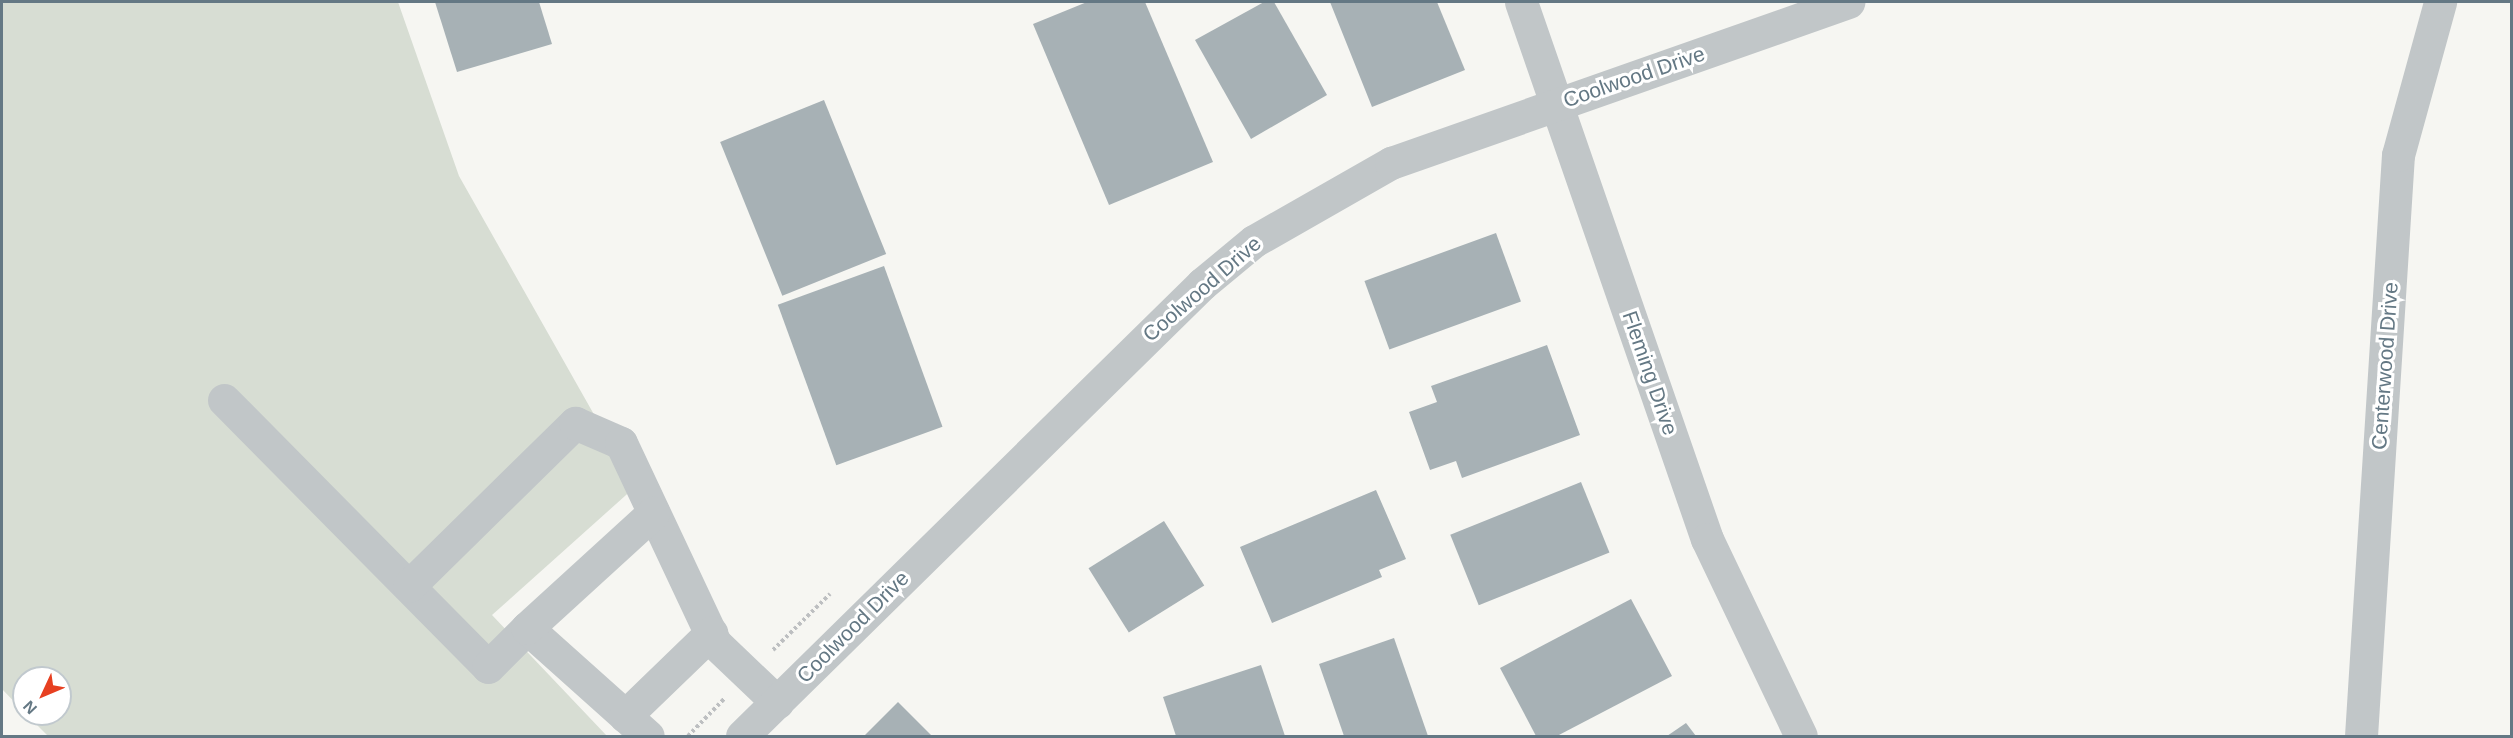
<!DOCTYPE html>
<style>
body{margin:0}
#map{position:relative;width:2513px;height:738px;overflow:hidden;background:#f6f6f2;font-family:Helvetica,sans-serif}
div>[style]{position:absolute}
.green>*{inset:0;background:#d7ddd3}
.building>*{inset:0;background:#a7b1b5;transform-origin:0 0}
.path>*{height:4px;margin-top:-2px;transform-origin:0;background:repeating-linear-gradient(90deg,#bdbfc1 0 3px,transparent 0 6px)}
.minor>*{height:33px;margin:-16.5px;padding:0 16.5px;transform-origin:16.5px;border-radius:16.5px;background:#c1c6c8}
span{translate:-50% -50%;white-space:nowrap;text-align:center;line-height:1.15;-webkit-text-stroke:6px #fff;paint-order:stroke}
.street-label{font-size:21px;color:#647884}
.frame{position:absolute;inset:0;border:3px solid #647884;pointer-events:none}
.north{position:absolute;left:12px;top:666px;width:60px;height:60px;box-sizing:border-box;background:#fff;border:2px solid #c1c9ce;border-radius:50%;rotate:226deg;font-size:16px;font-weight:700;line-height:24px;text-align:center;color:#647884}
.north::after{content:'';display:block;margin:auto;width:21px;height:27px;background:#e74021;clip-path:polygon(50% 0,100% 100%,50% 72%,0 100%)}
</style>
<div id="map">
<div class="green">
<div style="clip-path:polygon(2px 2px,398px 2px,459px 176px,635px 487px,492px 615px,607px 736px,48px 736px,26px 714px,60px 714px,60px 678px,24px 678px,24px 712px,2px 689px)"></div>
</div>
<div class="building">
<div style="clip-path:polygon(435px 2px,539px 2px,552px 44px,457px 72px)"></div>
<div style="clip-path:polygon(1087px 2px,1145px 2px,1213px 162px,1109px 205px,1033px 24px)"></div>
<div style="clip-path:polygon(1264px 2px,1274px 2px,1327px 95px,1251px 139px,1195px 40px)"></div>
<div style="clip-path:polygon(1330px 2px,1437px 2px,1465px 70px,1372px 107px)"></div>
<div style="left:824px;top:100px;width:166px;height:112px;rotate:68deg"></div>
<div style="left:1496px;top:233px;width:73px;height:140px;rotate:70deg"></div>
<div style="left:884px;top:266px;width:171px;height:113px;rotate:70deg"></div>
<div style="clip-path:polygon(1547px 345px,1580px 435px,1462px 478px,1456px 461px,1430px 470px,1409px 412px,1437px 402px,1431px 386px)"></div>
<div style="left:1581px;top:482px;width:76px;height:141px;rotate:68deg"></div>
<div style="clip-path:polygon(1376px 490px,1406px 559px,1379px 570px,1382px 577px,1272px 623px,1240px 547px)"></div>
<div style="left:1164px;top:521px;width:76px;height:89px;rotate:58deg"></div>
<div style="clip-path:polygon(1631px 599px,1672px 676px,1557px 736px,1536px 736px,1500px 668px)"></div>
<div style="clip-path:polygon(1394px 638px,1428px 736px,1344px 736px,1319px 664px)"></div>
<div style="clip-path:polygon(1261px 665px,1285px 736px,1176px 736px,1163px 697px)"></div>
<div style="clip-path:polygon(898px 702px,932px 736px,864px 736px)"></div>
<div style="clip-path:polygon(1686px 723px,1696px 736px,1667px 736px)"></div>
</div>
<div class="path">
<div style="left:773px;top:650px;width:80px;rotate:-44.5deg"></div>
<div style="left:688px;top:736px;width:53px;rotate:-45.8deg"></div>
</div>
<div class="minor">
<div style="left:1521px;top:2px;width:568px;rotate:70.9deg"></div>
<div style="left:1707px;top:539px;width:218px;rotate:64.5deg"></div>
<div style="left:224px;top:400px;width:375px;rotate:45.3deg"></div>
<div style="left:488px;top:667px;width:55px;rotate:-45deg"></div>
<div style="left:527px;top:628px;width:162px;rotate:41.8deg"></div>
<div style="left:409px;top:586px;width:233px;rotate:-44.5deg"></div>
<div style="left:575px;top:423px;width:50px;rotate:23.5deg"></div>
<div style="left:621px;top:443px;width:221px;rotate:64.8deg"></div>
<div style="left:715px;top:643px;width:86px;rotate:43.6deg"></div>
<div style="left:527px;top:628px;width:171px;rotate:-42.4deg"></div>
<div style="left:625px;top:716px;width:120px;rotate:-44deg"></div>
<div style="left:742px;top:736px;width:645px;rotate:-44.5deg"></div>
<div style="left:1202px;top:284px;width:67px;rotate:-39.6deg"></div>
<div style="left:1254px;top:241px;width:158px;rotate:-29.7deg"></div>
<div style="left:1391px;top:163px;width:485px;rotate:-19.4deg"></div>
<div style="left:2361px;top:736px;width:582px;rotate:-86.36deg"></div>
<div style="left:2398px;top:155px;width:159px;rotate:-74.6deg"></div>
</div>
<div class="street-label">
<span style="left:1634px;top:77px;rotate:-19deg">Coolwood Drive</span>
<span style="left:1202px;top:289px;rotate:-41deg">Coolwood Drive</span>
<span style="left:2385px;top:366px;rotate:-86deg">Centerwood Drive</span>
<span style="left:1650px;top:373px;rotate:71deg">Fleming Drive</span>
<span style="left:853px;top:627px;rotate:-45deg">Coolwood Drive</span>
</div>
<div class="frame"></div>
<div class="north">N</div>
</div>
